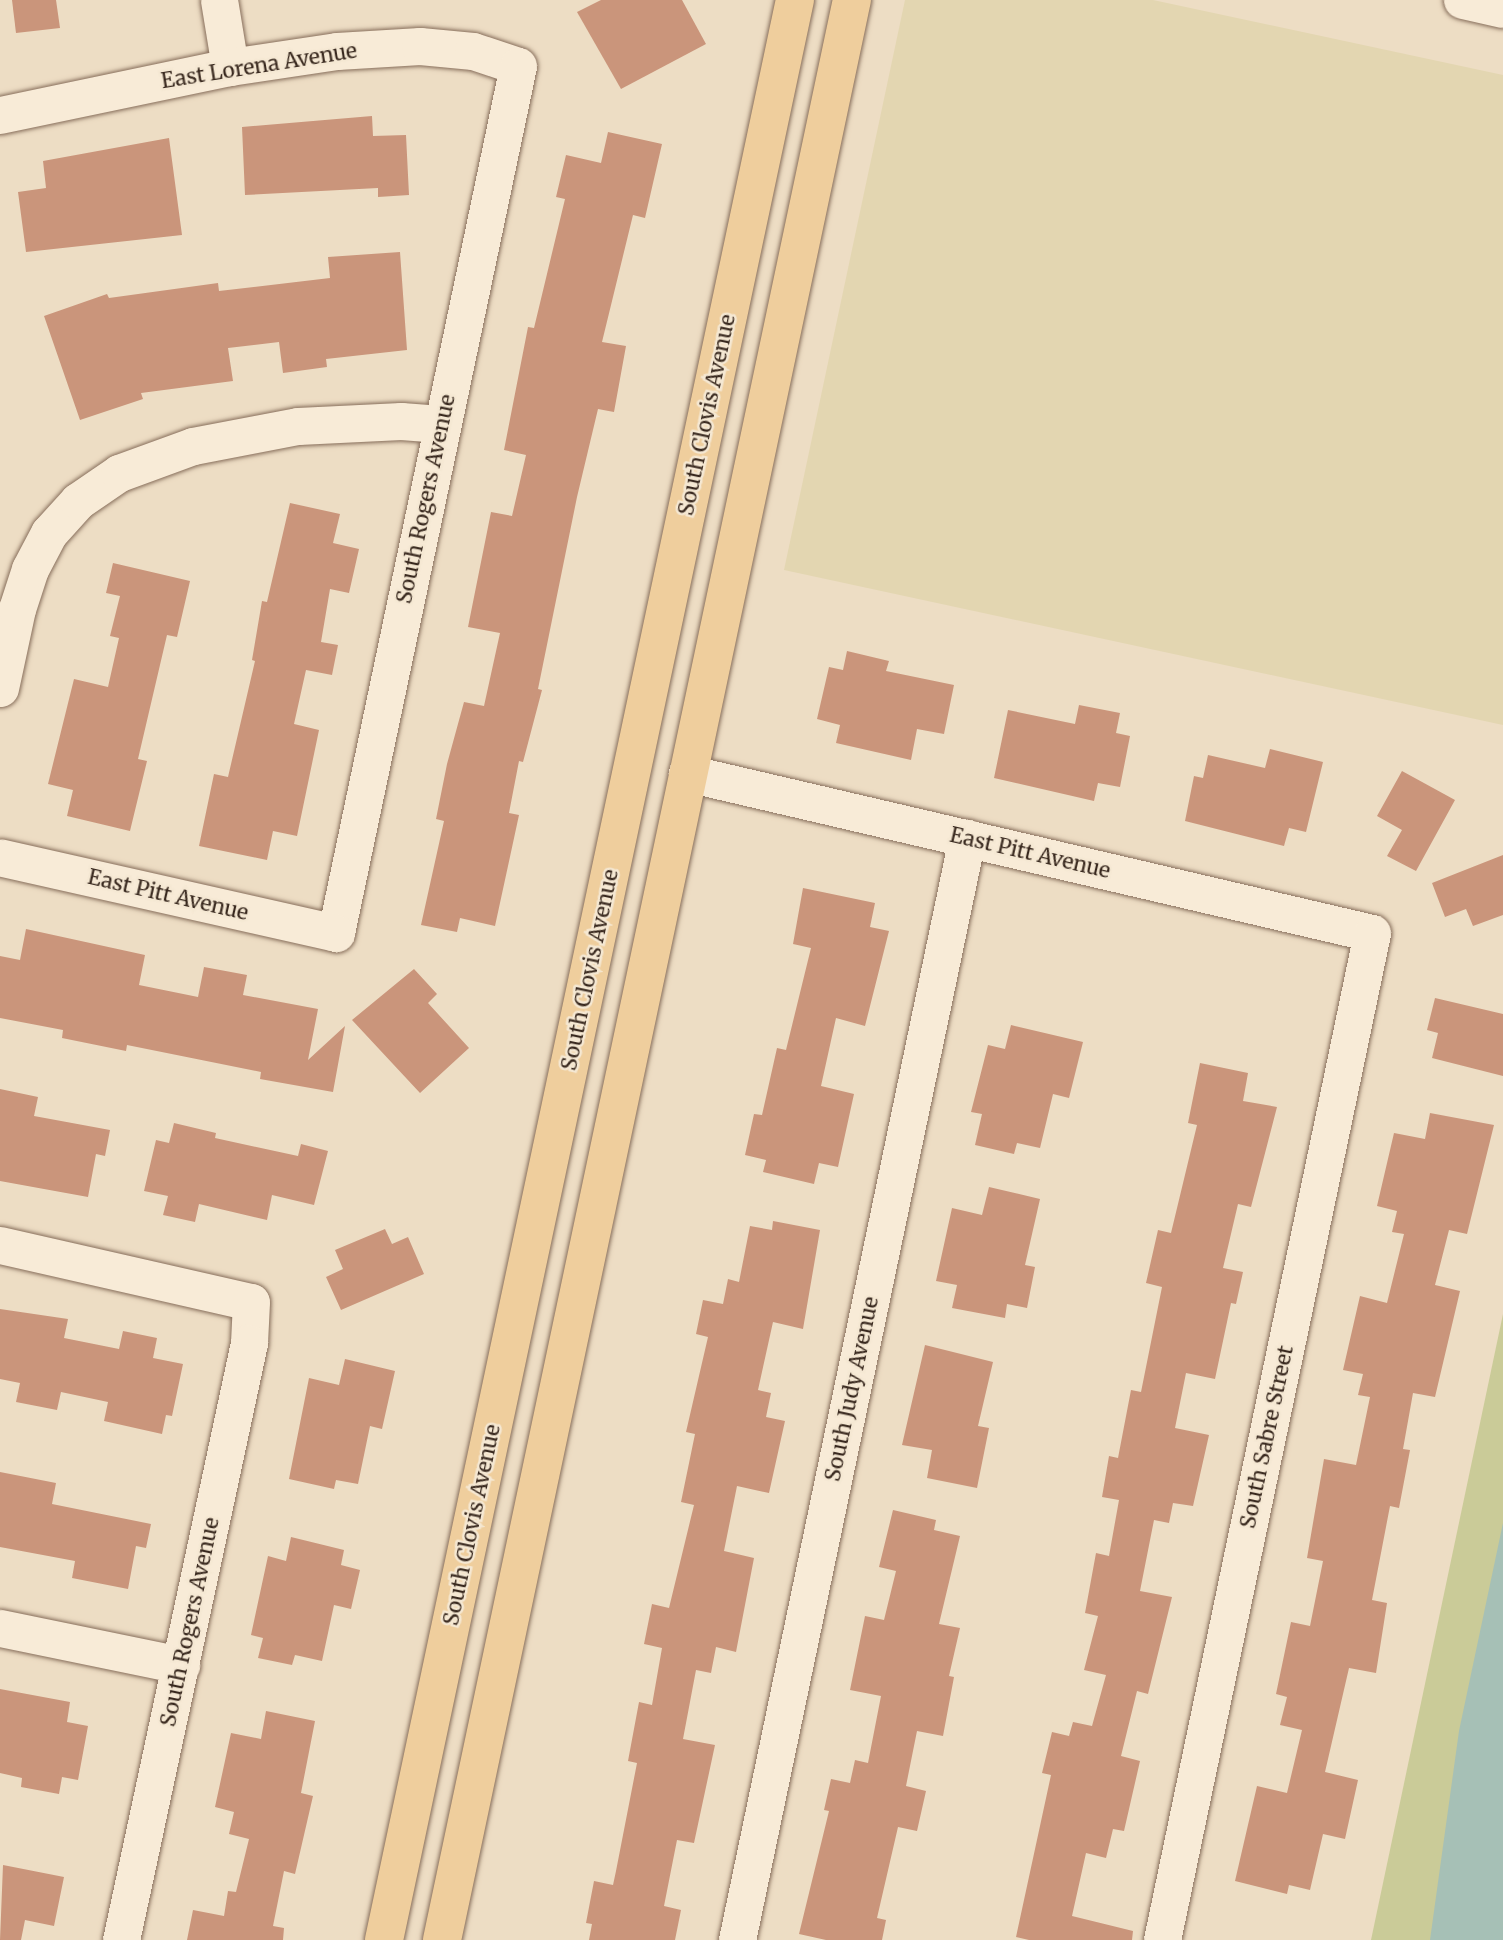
<!DOCTYPE html>
<style>
body{margin:0}
#map{position:relative;width:1503px;height:1940px;overflow:hidden;background:#edddc4;font-family:Merriweather,serif}
div>[style]{position:absolute}
.farmland>*{inset:0;background:#e3d6b1}
.green>*{inset:0;background:#cacb98}
.water>*{inset:0;background:#a6c0b6}
.building>*{inset:0;background:#ca957b}
.roads{filter:drop-shadow(0 0 2px #876e5b) drop-shadow(0 0 2px #876e5b)}
.street>*{height:37px;margin:-18.5px;padding:0 18.5px;transform-origin:18.5px;border-radius:18.5px;background:#f8ebd7}
.secondary>*{height:38px;margin:-19px;padding:0 19px;transform-origin:19px;border-radius:19px;background:#f8ebd7}
.primary>*{height:38px;margin:-19px;padding:0 19px;transform-origin:19px;border-radius:19px;background:#efce9d}
span{translate:-50% -50%;white-space:nowrap;text-align:center;line-height:1.15;-webkit-text-stroke:5px #f5e8d3;paint-order:stroke}
.street-label{font-size:21px;color:#38281e}
</style>
<div id="map">
<div class="farmland">
<div style="clip-path:polygon(905px 0,1153px 0,1503px 75px,1503px 725px,784px 570px)"></div>
</div>
<div class="green">
<div style="clip-path:polygon(1503px 1314px,1503px 1940px,1371px 1940px)"></div>
</div>
<div class="water">
<div style="clip-path:polygon(1503px 1523px,1503px 1940px,1430px 1940px,1459px 1731px)"></div>
</div>
<div class="building">
<div style="clip-path:polygon(12px 0,56px 0,60px 28px,16px 33px)"></div>
<div style="clip-path:polygon(601px 0,682px 0,706px 44px,621px 89px,577px 12px)"></div>
<div style="clip-path:polygon(372px 116px,373px 136px,406px 135px,409px 195px,378px 197px,378px 188px,245px 195px,242px 127px)"></div>
<div style="clip-path:polygon(608px 132px,662px 144px,645px 218px,633px 215px,602px 342px,626px 346px,614px 412px,598px 409px,577px 497px,538px 689px,542px 690px,523px 762px,519px 761px,509px 813px,519px 815px,495px 926px,460px 918px,457px 932px,421px 925px,444px 821px,436px 819px,447px 764px,464px 702px,484px 706px,500px 633px,468px 627px,491px 512px,512px 516px,526px 455px,504px 450px,528px 327px,534px 328px,565px 199px,556px 197px,566px 155px,601px 163px)"></div>
<div style="clip-path:polygon(169px 138px,182px 235px,26px 252px,18px 192px,46px 188px,43px 161px)"></div>
<div style="clip-path:polygon(400px 252px,407px 350px,326px 359px,327px 367px,283px 373px,279px 342px,228px 348px,233px 381px,141px 393px,143px 399px,80px 420px,44px 316px,107px 294px,109px 298px,218px 283px,219px 291px,330px 278px,328px 257px)"></div>
<div style="clip-path:polygon(290px 503px,340px 514px,333px 543px,359px 549px,349px 593px,330px 589px,321px 642px,338px 645px,332px 675px,306px 670px,294px 724px,319px 730px,297px 836px,273px 831px,267px 860px,199px 846px,214px 774px,228px 777px,255px 661px,252px 660px,262px 601px,267px 602px)"></div>
<div style="clip-path:polygon(113px 563px,190px 581px,177px 637px,167px 635px,138px 759px,147px 761px,130px 831px,67px 816px,73px 790px,48px 784px,74px 679px,108px 687px,119px 638px,110px 636px,120px 596px,106px 593px)"></div>
<div style="clip-path:polygon(847px 651px,889px 661px,886px 671px,954px 685px,944px 734px,917px 729px,911px 760px,836px 743px,840px 725px,817px 719px,829px 667px,843px 670px)"></div>
<div style="clip-path:polygon(1079px 705px,1120px 713px,1116px 733px,1130px 736px,1120px 787px,1098px 783px,1094px 801px,994px 778px,1008px 710px,1075px 724px)"></div>
<div style="clip-path:polygon(1270px 749px,1323px 762px,1306px 832px,1289px 828px,1284px 846px,1185px 821px,1194px 776px,1203px 778px,1208px 755px,1265px 768px)"></div>
<div style="clip-path:polygon(1402px 771px,1455px 800px,1416px 871px,1387px 856px,1402px 830px,1377px 816px)"></div>
<div style="clip-path:polygon(1503px 855px,1503px 915px,1473px 926px,1466px 909px,1445px 917px,1432px 883px)"></div>
<div style="clip-path:polygon(803px 888px,875px 903px,870px 927px,889px 931px,865px 1026px,836px 1018px,821px 1086px,854px 1094px,838px 1167px,819px 1163px,814px 1184px,763px 1172px,766px 1160px,745px 1155px,754px 1114px,762px 1115px,777px 1048px,786px 1050px,811px 948px,793px 944px)"></div>
<div style="clip-path:polygon(26px 929px,145px 955px,139px 985px,198px 997px,204px 967px,247px 975px,243px 995px,318px 1009px,308px 1060px,345px 1026px,333px 1092px,260px 1079px,261px 1072px,127px 1045px,126px 1051px,62px 1038px,63px 1030px,0 1018px,0 956px,20px 960px)"></div>
<div style="clip-path:polygon(414px 969px,437px 994px,428px 1003px,469px 1048px,420px 1093px,352px 1020px)"></div>
<div style="clip-path:polygon(1435px 998px,1503px 1014px,1503px 1076px,1432px 1058px,1438px 1033px,1427px 1030px)"></div>
<div style="clip-path:polygon(1011px 1025px,1083px 1042px,1069px 1098px,1053px 1094px,1040px 1148px,1017px 1143px,1014px 1154px,975px 1145px,982px 1114px,971px 1112px,988px 1045px,1005px 1049px)"></div>
<div style="clip-path:polygon(1200px 1063px,1248px 1073px,1243px 1101px,1277px 1107px,1251px 1207px,1238px 1204px,1223px 1268px,1243px 1272px,1236px 1304px,1231px 1303px,1215px 1379px,1186px 1373px,1175px 1428px,1209px 1435px,1193px 1506px,1173px 1503px,1169px 1523px,1154px 1520px,1140px 1591px,1172px 1597px,1148px 1694px,1137px 1691px,1121px 1756px,1140px 1761px,1124px 1831px,1113px 1829px,1106px 1858px,1086px 1853px,1072px 1916px,1133px 1931px,1132px 1940px,1029px 1940px,1016px 1937px,1051px 1775px,1042px 1773px,1052px 1732px,1069px 1736px,1073px 1722px,1092px 1726px,1106px 1675px,1084px 1670px,1098px 1616px,1085px 1613px,1096px 1553px,1109px 1556px,1119px 1500px,1102px 1497px,1109px 1456px,1118px 1458px,1131px 1390px,1141px 1392px,1162px 1287px,1146px 1283px,1158px 1230px,1171px 1233px,1197px 1125px,1188px 1123px)"></div>
<div style="clip-path:polygon(0 1089px,38px 1097px,34px 1116px,110px 1130px,105px 1156px,96px 1154px,88px 1197px,0 1181px)"></div>
<div style="clip-path:polygon(1430px 1113px,1494px 1125px,1467px 1234px,1449px 1230px,1435px 1285px,1460px 1291px,1435px 1397px,1413px 1393px,1403px 1449px,1410px 1450px,1399px 1508px,1390px 1506px,1372px 1600px,1387px 1603px,1376px 1673px,1349px 1668px,1325px 1772px,1358px 1780px,1345px 1839px,1323px 1834px,1310px 1890px,1289px 1885px,1287px 1894px,1235px 1881px,1257px 1786px,1287px 1793px,1302px 1730px,1280px 1725px,1287px 1697px,1276px 1694px,1291px 1622px,1310px 1626px,1323px 1561px,1307px 1558px,1324px 1459px,1356px 1465px,1370px 1397px,1358px 1395px,1363px 1374px,1343px 1370px,1360px 1296px,1387px 1303px,1404px 1234px,1392px 1232px,1397px 1211px,1377px 1206px,1394px 1133px,1425px 1139px)"></div>
<div style="clip-path:polygon(174px 1123px,216px 1133px,215px 1138px,298px 1156px,301px 1144px,328px 1151px,314px 1205px,272px 1195px,267px 1220px,199px 1204px,195px 1222px,163px 1215px,168px 1196px,144px 1191px,156px 1140px,169px 1143px)"></div>
<div style="clip-path:polygon(989px 1187px,1040px 1199px,1025px 1265px,1035px 1267px,1027px 1308px,1007px 1304px,1005px 1318px,952px 1308px,957px 1285px,936px 1281px,952px 1208px,982px 1215px)"></div>
<div style="clip-path:polygon(773px 1221px,820px 1230px,803px 1329px,773px 1322px,758px 1390px,771px 1393px,766px 1417px,785px 1421px,769px 1493px,737px 1486px,724px 1551px,754px 1558px,736px 1652px,716px 1647px,711px 1673px,696px 1670px,683px 1739px,715px 1745px,694px 1843px,677px 1840px,664px 1906px,681px 1910px,675px 1940px,589px 1940px,592px 1924px,586px 1923px,594px 1881px,613px 1885px,616px 1871px,637px 1763px,628px 1761px,639px 1702px,652px 1705px,662px 1648px,644px 1644px,652px 1604px,669px 1608px,694px 1505px,681px 1502px,695px 1434px,686px 1432px,708px 1337px,696px 1334px,703px 1300px,723px 1304px,728px 1279px,739px 1282px,750px 1226px,772px 1230px)"></div>
<div style="clip-path:polygon(385px 1229px,392px 1244px,408px 1237px,424px 1274px,341px 1310px,326px 1277px,343px 1269px,335px 1250px)"></div>
<div style="clip-path:polygon(0 1309px,68px 1319px,64px 1338px,119px 1349px,123px 1331px,157px 1338px,153px 1358px,183px 1364px,172px 1416px,166px 1415px,162px 1434px,104px 1421px,108px 1402px,61px 1392px,57px 1410px,16px 1402px,20px 1383px,0 1379px)"></div>
<div style="clip-path:polygon(925px 1345px,993px 1362px,978px 1426px,989px 1428px,977px 1488px,927px 1478px,932px 1450px,902px 1445px)"></div>
<div style="clip-path:polygon(345px 1359px,395px 1371px,382px 1429px,370px 1426px,358px 1484px,336px 1480px,334px 1489px,289px 1479px,309px 1378px,339px 1385px)"></div>
<div style="clip-path:polygon(0 1472px,56px 1483px,52px 1504px,151px 1524px,146px 1548px,136px 1546px,128px 1589px,72px 1578px,75px 1561px,0 1547px)"></div>
<div style="clip-path:polygon(893px 1510px,936px 1520px,934px 1530px,960px 1536px,939px 1624px,960px 1628px,949px 1676px,954px 1677px,943px 1736px,917px 1731px,906px 1786px,926px 1791px,917px 1831px,898px 1827px,877px 1918px,886px 1920px,882px 1940px,826px 1940px,799px 1934px,829px 1811px,824px 1810px,831px 1779px,850px 1783px,855px 1760px,868px 1763px,881px 1696px,850px 1690px,865px 1616px,884px 1620px,896px 1571px,879px 1567px)"></div>
<div style="clip-path:polygon(291px 1537px,344px 1550px,341px 1565px,360px 1570px,351px 1609px,334px 1605px,322px 1661px,295px 1655px,292px 1665px,258px 1658px,263px 1638px,251px 1635px,268px 1556px,286px 1561px)"></div>
<div style="clip-path:polygon(0 1689px,70px 1702px,67px 1722px,88px 1726px,78px 1780px,62px 1777px,59px 1794px,21px 1787px,22px 1778px,0 1773px)"></div>
<div style="clip-path:polygon(266px 1711px,315px 1721px,301px 1793px,313px 1796px,295px 1874px,284px 1871px,273px 1926px,284px 1928px,283px 1940px,187px 1940px,193px 1910px,224px 1916px,228px 1891px,236px 1892px,249px 1839px,229px 1834px,234px 1812px,215px 1807px,231px 1733px,261px 1739px)"></div>
<div style="clip-path:polygon(3px 1865px,64px 1877px,54px 1926px,25px 1920px,21px 1940px,0 1940px)"></div>
</div>
<div class="roads">
<div class="street">
<div style="left:219px;top:0;width:68px;rotate:80.7deg"></div>
<div style="left:0;top:115px;width:235px;rotate:-11.8deg"></div>
<div style="left:230px;top:67px;width:108px;rotate:-8.5deg"></div>
<div style="left:337px;top:51px;width:83px;rotate:-3.4deg"></div>
<div style="left:420px;top:46px;width:53px;rotate:5.4deg"></div>
<div style="left:473px;top:51px;width:47px;rotate:18.4deg"></div>
<div style="left:518px;top:66px;width:886px;rotate:101.86deg"></div>
<div style="left:336px;top:933px;width:344px;rotate:-167.3deg"></div>
<div style="left:0;top:688px;width:81px;rotate:-77.9deg"></div>
<div style="left:17px;top:609px;width:42px;rotate:-72deg"></div>
<div style="left:30px;top:569px;width:41px;rotate:-62.2deg"></div>
<div style="left:49px;top:533px;width:43px;rotate:-47.8deg"></div>
<div style="left:78px;top:501px;width:50px;rotate:-34.3deg"></div>
<div style="left:119px;top:473px;width:79px;rotate:-20deg"></div>
<div style="left:193px;top:446px;width:107px;rotate:-10.8deg"></div>
<div style="left:298px;top:426px;width:103px;rotate:-2.8deg"></div>
<div style="left:401px;top:421px;width:40px;rotate:4.3deg"></div>
<div style="left:687px;top:773px;width:703px;rotate:13.15deg"></div>
<div style="left:1372px;top:933px;width:1029px;rotate:101.78deg"></div>
<div style="left:0;top:1245px;width:257px;rotate:12.8deg"></div>
<div style="left:251px;top:1302px;width:41px;rotate:92.8deg"></div>
<div style="left:249px;top:1343px;width:611px;rotate:102.1deg"></div>
<div style="left:0;top:1628px;width:185px;rotate:11.6deg"></div>
<div style="left:737px;top:1940px;width:1126px;rotate:-78.21deg"></div>
</div>
<div class="secondary">
<div style="left:1463px;top:0;width:41px;rotate:12.7deg"></div>
</div>
<div class="primary">
<div style="left:384px;top:1940px;width:1983px;rotate:-78.04deg"></div>
<div style="left:442px;top:1940px;width:1983px;rotate:-78.07deg"></div>
</div>
</div>
<div class="street-label">
<span style="left:259px;top:66px;rotate:-9deg">East Lorena Avenue</span>
<span style="left:707px;top:415px;rotate:-78deg">South Clovis Avenue</span>
<span style="left:426px;top:499px;rotate:-78deg">South Rogers Avenue</span>
<span style="left:1030px;top:853px;rotate:13deg">East Pitt Avenue</span>
<span style="left:168px;top:895px;rotate:13deg">East Pitt Avenue</span>
<span style="left:590px;top:970px;rotate:-78deg">South Clovis Avenue</span>
<span style="left:852px;top:1389px;rotate:-78deg">South Judy Avenue</span>
<span style="left:1267px;top:1437px;rotate:-78deg">South Sabre Street</span>
<span style="left:472px;top:1525px;rotate:-78deg">South Clovis Avenue</span>
<span style="left:190px;top:1622px;rotate:-78deg">South Rogers Avenue</span>
</div>
</div>
